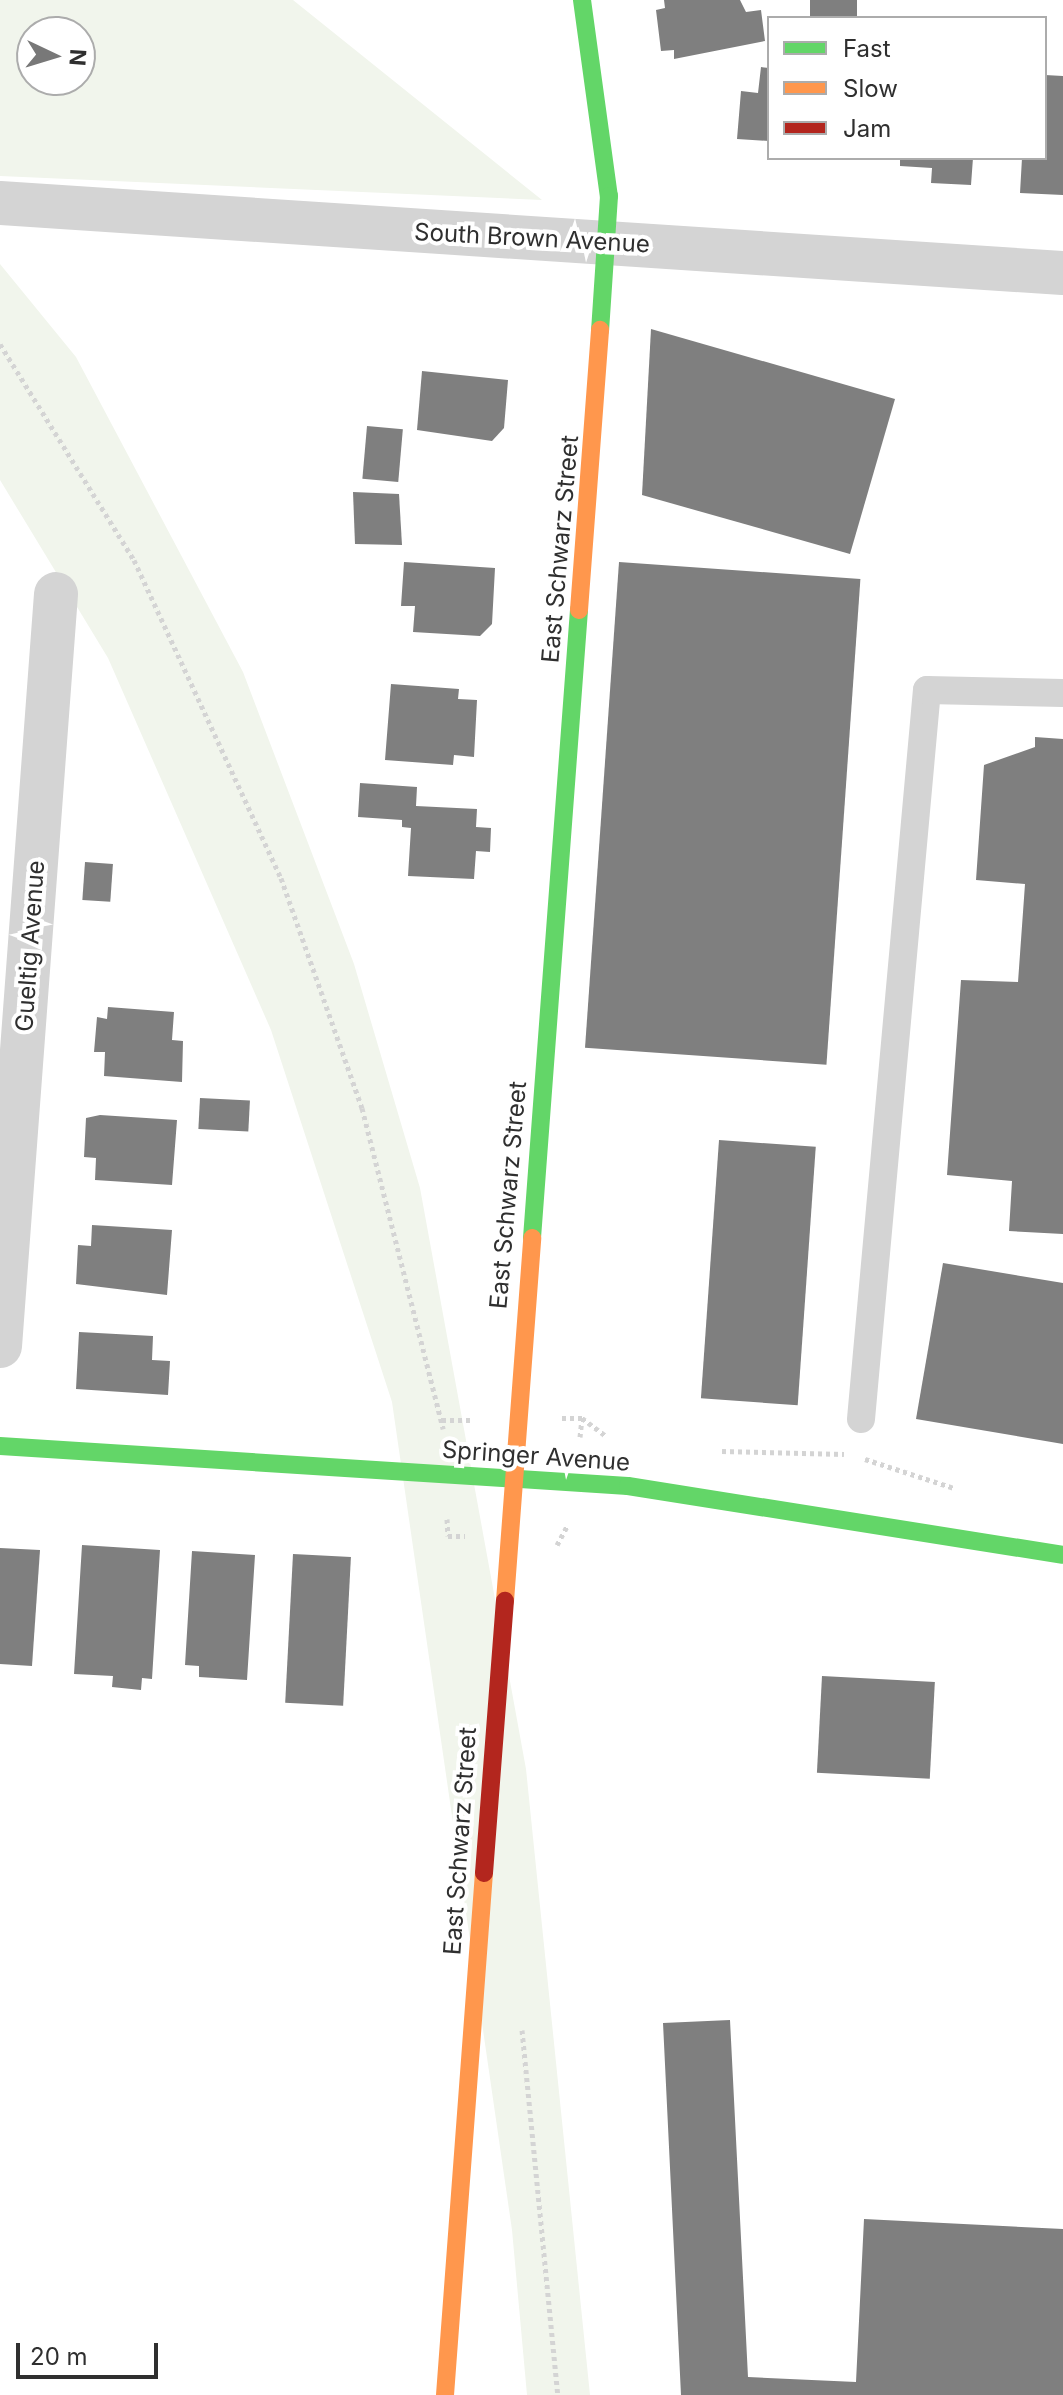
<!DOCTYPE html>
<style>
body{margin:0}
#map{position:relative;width:1063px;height:2395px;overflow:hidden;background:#fff;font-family:Inter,sans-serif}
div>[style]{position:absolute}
.green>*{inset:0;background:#f1f5ec}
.building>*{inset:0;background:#7f7f7f;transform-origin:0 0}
.path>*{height:5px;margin-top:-2.5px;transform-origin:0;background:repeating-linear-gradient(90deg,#d4d4d4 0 4px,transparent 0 8px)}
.lane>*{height:28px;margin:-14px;padding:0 14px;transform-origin:14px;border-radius:14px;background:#d4d4d4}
.street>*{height:44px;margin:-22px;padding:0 22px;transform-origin:22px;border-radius:22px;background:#d4d4d4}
.fast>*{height:18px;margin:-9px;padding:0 9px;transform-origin:9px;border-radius:9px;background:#63d668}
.slow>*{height:18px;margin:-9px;padding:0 9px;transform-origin:9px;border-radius:9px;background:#ff974d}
.jam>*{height:18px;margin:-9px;padding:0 9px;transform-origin:9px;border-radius:9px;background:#b3261e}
span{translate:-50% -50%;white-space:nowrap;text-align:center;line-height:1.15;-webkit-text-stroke:8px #fff;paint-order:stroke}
.street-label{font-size:24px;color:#2f2f2f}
.legend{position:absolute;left:767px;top:16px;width:280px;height:144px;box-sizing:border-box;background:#fff;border:2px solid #acacac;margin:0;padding:10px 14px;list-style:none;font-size:24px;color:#2f2f2f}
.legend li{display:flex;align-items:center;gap:16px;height:40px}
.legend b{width:40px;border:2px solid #acacac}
.north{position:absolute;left:16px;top:16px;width:80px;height:80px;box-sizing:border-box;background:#fff;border:2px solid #acacac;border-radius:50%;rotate:94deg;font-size:22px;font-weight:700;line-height:32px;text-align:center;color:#2f2f2f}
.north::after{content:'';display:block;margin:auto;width:28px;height:36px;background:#787878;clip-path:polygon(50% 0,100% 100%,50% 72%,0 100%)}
.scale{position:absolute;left:16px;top:2343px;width:142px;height:36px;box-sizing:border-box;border:4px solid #2f2f2f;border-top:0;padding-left:10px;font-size:24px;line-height:28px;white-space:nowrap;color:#2f2f2f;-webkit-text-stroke:6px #fff;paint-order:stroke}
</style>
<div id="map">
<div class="green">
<div style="clip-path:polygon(evenodd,0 0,293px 0,542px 200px,0 176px,0 0,32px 32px,80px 32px,80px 80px,32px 80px,32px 32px)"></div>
<div style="clip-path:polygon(0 264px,76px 357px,243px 672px,354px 964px,420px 1188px,526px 1769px,590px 2395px,527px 2395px,512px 2230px,392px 1402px,271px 1030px,108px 658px,0 480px)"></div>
</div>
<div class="building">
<div style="clip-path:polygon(664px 0,740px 0,746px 12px,761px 10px,765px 41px,674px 59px,674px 50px,661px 51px,656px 10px,665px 8px)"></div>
<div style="left:810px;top:0;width:47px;height:18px"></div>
<div style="clip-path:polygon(761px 67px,769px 68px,769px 141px,737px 139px,741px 91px,758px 93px)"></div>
<div style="clip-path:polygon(1045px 75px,1063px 76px,1063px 195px,1020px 193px,1022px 158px,1045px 158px)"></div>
<div style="clip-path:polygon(900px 158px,973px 158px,971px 185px,931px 183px,932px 168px,900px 166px)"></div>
<div style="clip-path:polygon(651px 329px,895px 399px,850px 554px,642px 495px)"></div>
<div style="clip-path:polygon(422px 371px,508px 380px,504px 428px,492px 441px,417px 430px)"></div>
<div style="left:367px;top:426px;width:36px;height:53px;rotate:5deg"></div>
<div style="clip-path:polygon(353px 492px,399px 494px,402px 545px,355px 544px)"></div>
<div style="clip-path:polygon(404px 562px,495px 568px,492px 624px,480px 636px,413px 632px,415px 606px,401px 606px)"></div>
<div style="left:619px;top:562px;width:242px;height:487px;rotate:4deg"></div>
<div style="clip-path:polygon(391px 684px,459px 689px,458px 699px,477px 700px,474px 757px,454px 755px,453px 765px,385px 760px)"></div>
<div style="clip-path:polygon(1035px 737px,1063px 739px,1063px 1234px,1009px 1231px,1012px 1181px,947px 1175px,961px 980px,1018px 982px,1025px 884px,976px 880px,984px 765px,1035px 747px)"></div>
<div style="clip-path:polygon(360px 783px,417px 787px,416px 806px,477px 809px,476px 827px,491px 828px,490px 852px,476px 851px,474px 879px,408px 876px,411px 828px,402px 827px,402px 820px,358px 817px)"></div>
<div style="left:85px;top:862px;width:28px;height:38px;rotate:4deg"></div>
<div style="clip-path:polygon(108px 1007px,174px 1012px,172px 1040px,183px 1041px,182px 1082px,104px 1076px,105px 1052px,94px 1052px,97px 1017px,107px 1019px)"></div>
<div style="left:200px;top:1098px;width:50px;height:31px;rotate:3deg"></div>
<div style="clip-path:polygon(100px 1115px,177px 1120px,172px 1185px,95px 1180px,96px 1158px,84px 1157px,86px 1118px)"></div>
<div style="left:719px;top:1140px;width:97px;height:259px;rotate:4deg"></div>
<div style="clip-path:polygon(92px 1225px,172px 1230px,167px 1295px,76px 1284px,78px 1245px,91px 1246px)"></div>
<div style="clip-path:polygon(943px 1263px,1063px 1283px,1063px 1444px,916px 1419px)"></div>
<div style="clip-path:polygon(79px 1332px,153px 1336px,152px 1360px,170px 1361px,168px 1395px,76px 1389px)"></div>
<div style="clip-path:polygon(82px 1545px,160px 1550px,152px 1679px,142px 1678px,141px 1690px,112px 1687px,113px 1676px,74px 1674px)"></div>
<div style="clip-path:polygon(0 1548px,40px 1550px,32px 1666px,0 1664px)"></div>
<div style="clip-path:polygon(192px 1551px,255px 1555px,247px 1680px,199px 1677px,199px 1666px,185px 1665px)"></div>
<div style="left:293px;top:1554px;width:58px;height:149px;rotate:3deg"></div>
<div style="left:822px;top:1676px;width:113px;height:97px;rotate:3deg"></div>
<div style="clip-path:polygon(730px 2020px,748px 2377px,856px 2382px,864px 2219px,1063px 2229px,1063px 2395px,681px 2395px,663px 2023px)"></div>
</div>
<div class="path">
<div style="left:0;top:344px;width:254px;rotate:58.2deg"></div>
<div style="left:134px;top:560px;width:350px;rotate:65.2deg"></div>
<div style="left:281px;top:878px;width:244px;rotate:70.6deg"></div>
<div style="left:362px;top:1108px;width:331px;rotate:75.8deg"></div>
<div style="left:562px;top:1418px;width:20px"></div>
<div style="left:582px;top:1418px;width:30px;rotate:37deg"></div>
<div style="left:442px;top:1420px;width:30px"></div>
<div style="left:580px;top:1437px;width:19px;rotate:-84deg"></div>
<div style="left:722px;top:1451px;width:122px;rotate:1.4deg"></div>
<div style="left:865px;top:1459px;width:94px;rotate:18deg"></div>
<div style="left:447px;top:1519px;width:17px;rotate:87deg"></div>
<div style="left:448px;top:1536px;width:17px"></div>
<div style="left:557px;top:1545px;width:21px;rotate:-62deg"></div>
<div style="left:522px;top:2030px;width:367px;rotate:84.4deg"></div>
</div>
<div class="lane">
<div style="left:861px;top:1419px;width:732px;rotate:-84.83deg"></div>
<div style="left:927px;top:690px;width:136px;rotate:1.3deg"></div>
</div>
<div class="street">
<div style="left:0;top:203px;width:1065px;rotate:3.77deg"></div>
<div style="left:0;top:1346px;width:754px;rotate:-85.74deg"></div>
</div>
<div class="fast">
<div style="left:582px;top:0;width:198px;rotate:82.2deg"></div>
<div style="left:609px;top:196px;width:134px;rotate:93.8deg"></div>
<div style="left:532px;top:1238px;width:630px;rotate:-85.72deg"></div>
<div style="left:0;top:1446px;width:629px;rotate:3.64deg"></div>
<div style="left:628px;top:1486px;width:440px;rotate:9deg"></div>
</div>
<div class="slow">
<div style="left:579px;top:610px;width:281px;rotate:-85.7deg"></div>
<div style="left:505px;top:1601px;width:364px;rotate:-85.7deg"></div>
<div style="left:445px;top:2395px;width:523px;rotate:-85.73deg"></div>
</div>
<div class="jam">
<div style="left:484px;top:1873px;width:273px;rotate:-85.6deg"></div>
</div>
<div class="street-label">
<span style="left:532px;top:238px;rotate:3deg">South Brown Avenue</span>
<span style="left:560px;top:549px;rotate:-85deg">East Schwarz Street</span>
<span style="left:30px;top:946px;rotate:-86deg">Gueltig Avenue</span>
<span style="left:508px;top:1195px;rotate:-85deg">East Schwarz Street</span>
<span style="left:536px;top:1456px;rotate:4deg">Springer Avenue</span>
<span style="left:460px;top:1841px;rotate:-86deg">East Schwarz Street</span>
</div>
<ul class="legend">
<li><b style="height:10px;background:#63d668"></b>Fast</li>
<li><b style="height:10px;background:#ff974d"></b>Slow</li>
<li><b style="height:10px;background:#b3261e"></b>Jam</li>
</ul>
<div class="north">N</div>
<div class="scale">20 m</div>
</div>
